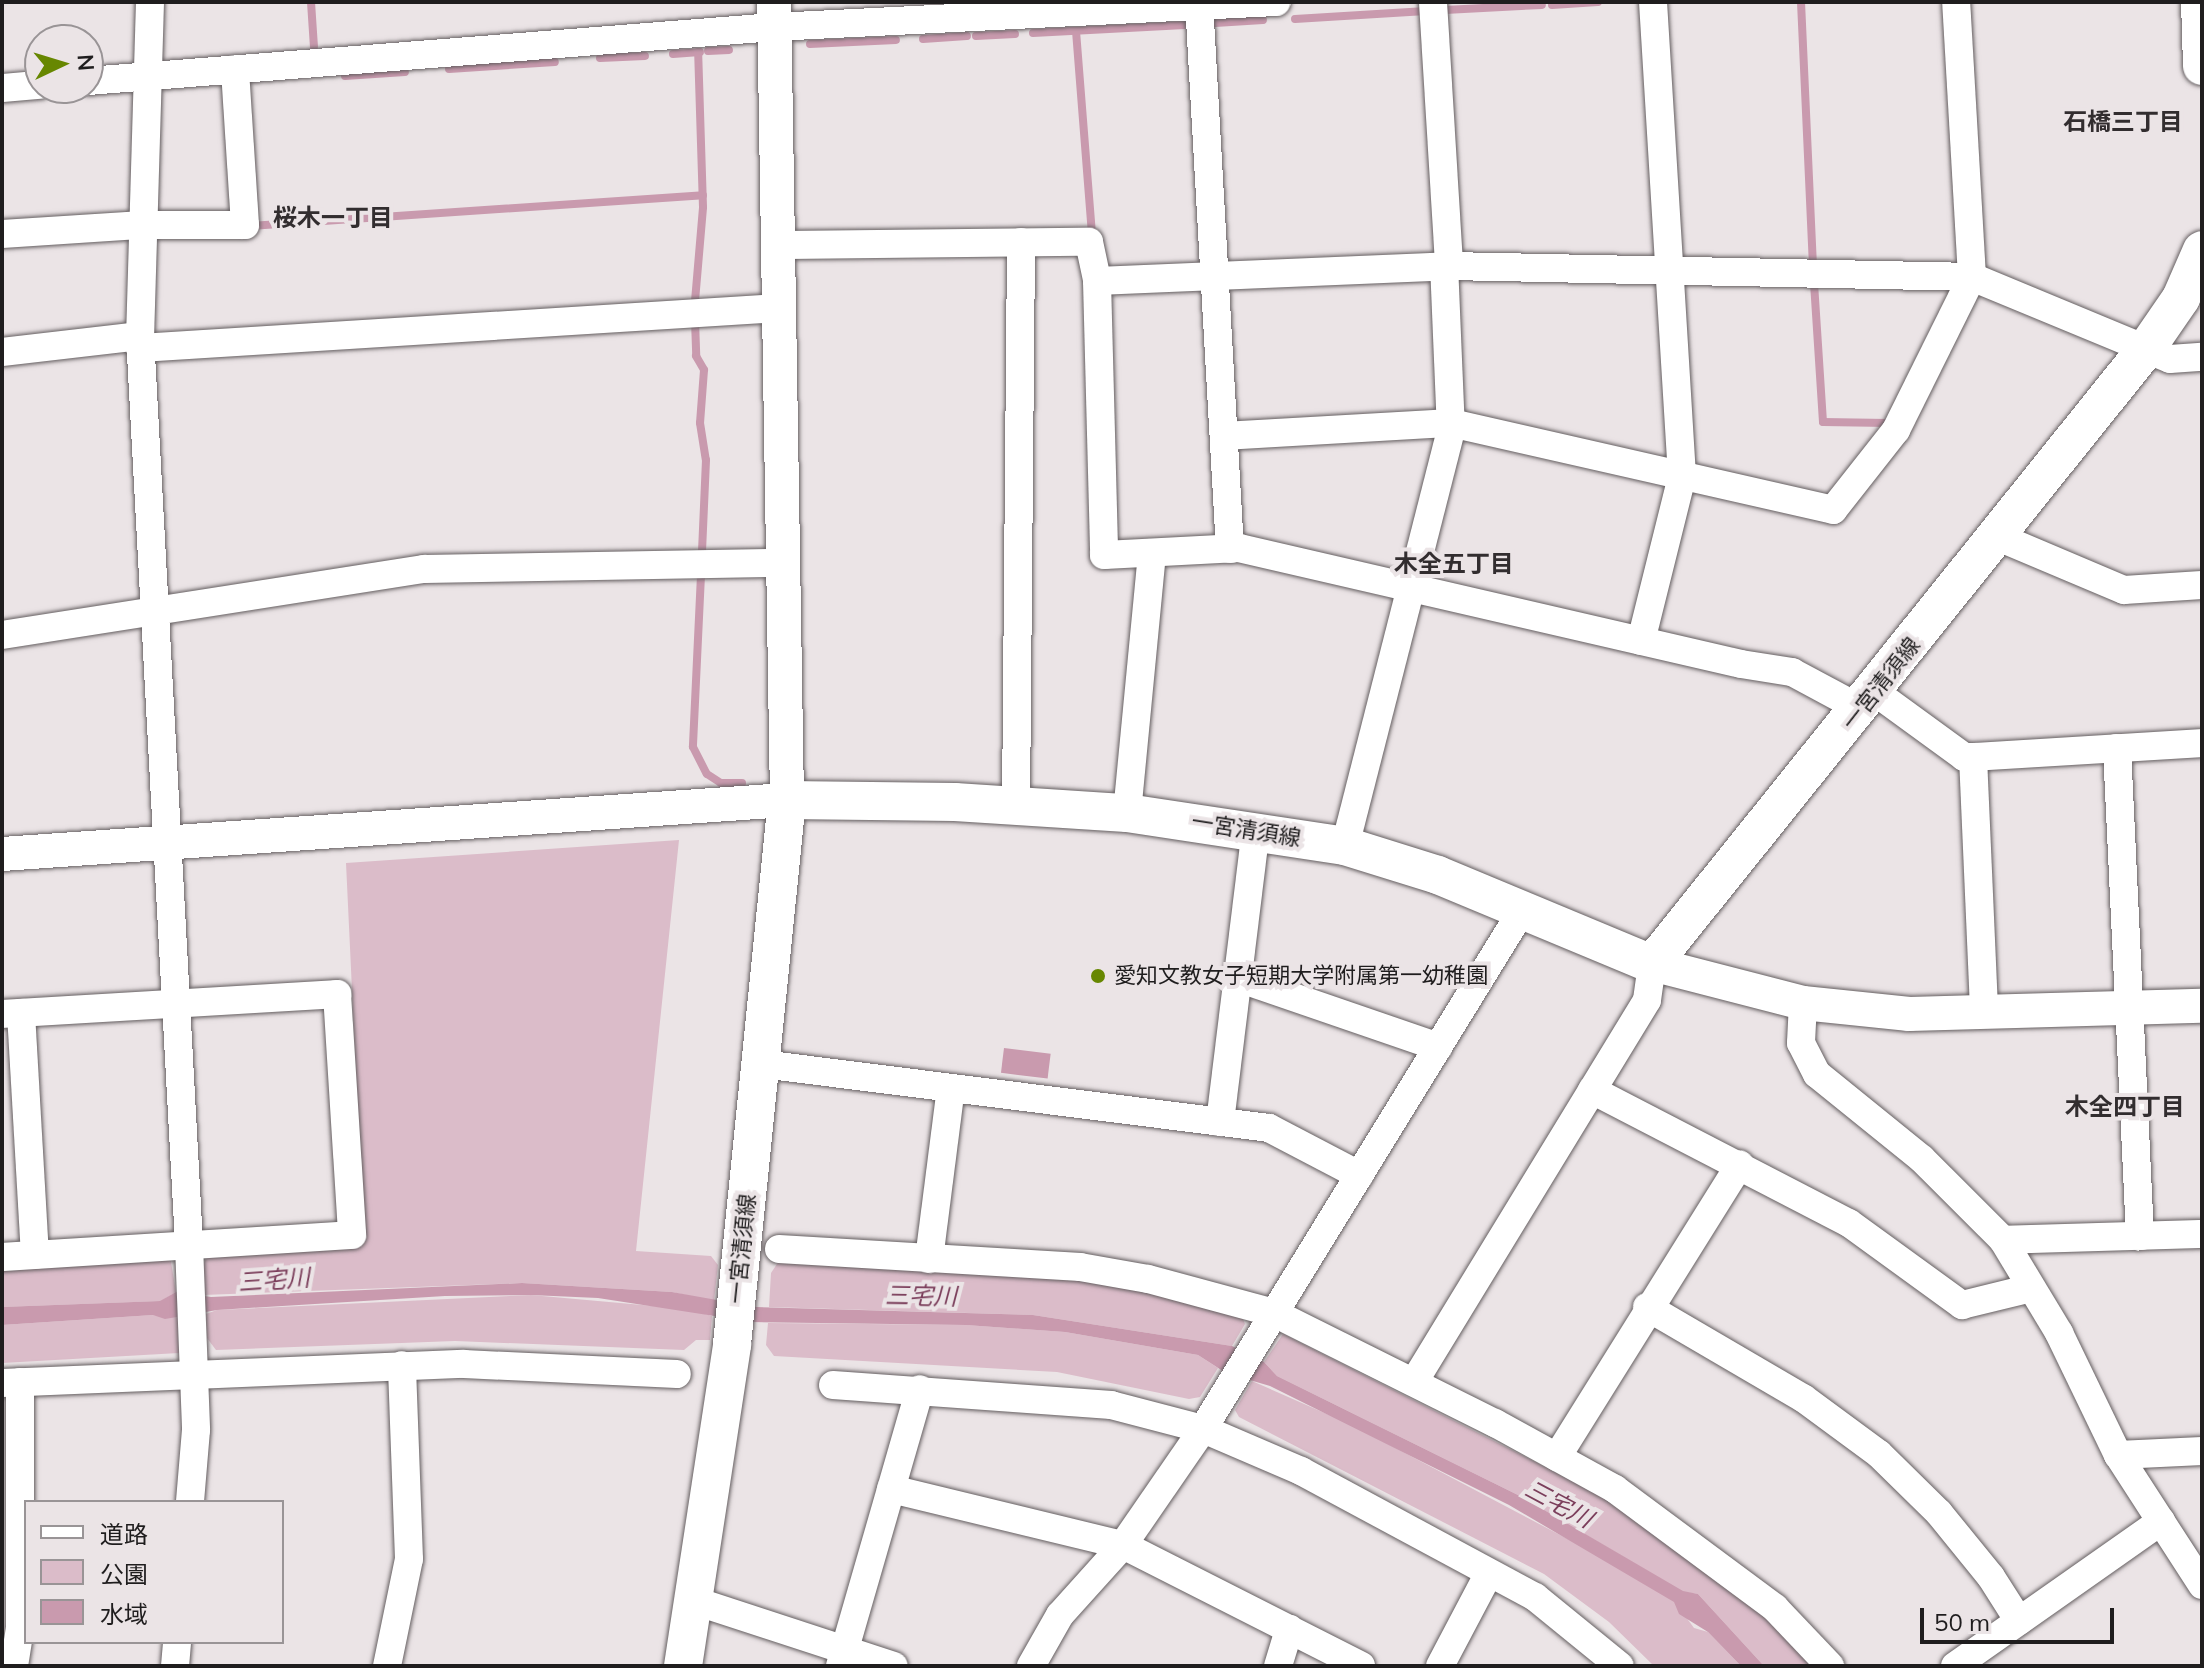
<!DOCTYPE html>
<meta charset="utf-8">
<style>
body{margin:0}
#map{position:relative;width:2204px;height:1668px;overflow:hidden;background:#ebe4e6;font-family:Mulish,"Noto Sans JP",sans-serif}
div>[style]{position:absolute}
.green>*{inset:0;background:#dbbcc9}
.water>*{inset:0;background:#c99aae;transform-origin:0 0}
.stream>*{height:8px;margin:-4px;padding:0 4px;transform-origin:4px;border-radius:4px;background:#c99aae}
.roads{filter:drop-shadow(0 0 2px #645e60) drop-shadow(0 0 2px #645e60)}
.minor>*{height:28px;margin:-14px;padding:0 14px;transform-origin:14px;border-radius:14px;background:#fff}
.tertiary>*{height:34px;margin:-17px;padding:0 17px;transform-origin:17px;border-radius:17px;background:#fff}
.secondary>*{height:38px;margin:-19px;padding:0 19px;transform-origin:19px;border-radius:19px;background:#fff}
.dots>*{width:22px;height:22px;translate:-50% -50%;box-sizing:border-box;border:4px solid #ebe4e6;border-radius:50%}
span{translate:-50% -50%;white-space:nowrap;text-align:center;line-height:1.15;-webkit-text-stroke:8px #ebe4e6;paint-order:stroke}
.street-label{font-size:22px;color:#1f1d1e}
.poi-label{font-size:22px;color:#1f1d1e}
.left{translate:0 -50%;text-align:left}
.neighbourhood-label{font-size:24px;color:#322d2f;font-weight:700}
.water-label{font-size:24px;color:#7b3e5b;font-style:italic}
.frame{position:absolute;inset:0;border:4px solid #1f1d1e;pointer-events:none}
.legend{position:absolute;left:24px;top:1500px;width:260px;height:144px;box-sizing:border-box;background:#ebe4e6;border:2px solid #999496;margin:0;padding:10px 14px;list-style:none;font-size:24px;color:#1f1d1e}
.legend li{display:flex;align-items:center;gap:16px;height:40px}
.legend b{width:40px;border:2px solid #999496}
.north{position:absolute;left:24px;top:24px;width:80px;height:80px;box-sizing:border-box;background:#ebe4e6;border:2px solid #999496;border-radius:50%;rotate:86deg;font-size:22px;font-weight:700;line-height:32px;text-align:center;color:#1f1d1e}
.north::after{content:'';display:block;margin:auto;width:28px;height:36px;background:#678701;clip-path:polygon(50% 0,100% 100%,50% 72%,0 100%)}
.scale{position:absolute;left:1920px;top:1608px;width:194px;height:36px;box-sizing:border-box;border:4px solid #1f1d1e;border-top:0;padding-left:10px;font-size:24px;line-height:28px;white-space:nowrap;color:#1f1d1e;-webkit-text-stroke:6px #ebe4e6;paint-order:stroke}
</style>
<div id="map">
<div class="green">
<div style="clip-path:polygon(679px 840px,636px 1251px,711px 1256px,718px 1265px,714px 1301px,672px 1292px,522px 1283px,203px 1295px,202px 1266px,209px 1254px,364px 1244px,346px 863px)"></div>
<div style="clip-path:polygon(170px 1256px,176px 1292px,161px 1301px,2px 1307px,2px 1267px)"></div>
<div style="clip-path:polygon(779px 1261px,1116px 1282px,1241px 1314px,1245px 1324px,1232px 1346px,1033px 1315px,769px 1307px,771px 1273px)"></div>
<div style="clip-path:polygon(531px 1295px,687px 1309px,712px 1316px,710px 1340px,696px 1340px,684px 1350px,455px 1341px,216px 1350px,207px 1338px,206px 1314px,217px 1310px)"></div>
<div style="clip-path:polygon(153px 1315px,178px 1317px,179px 1353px,2px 1363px,2px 1325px)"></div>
<div style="clip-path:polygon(768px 1323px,966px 1325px,1065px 1332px,1198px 1355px,1218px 1368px,1200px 1397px,1189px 1399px,1057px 1372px,774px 1356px,766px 1345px)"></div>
<div style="clip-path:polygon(1283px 1334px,1622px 1506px,1726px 1580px,1819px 1666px,1764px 1666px,1698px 1594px,1683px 1592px,1522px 1497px,1277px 1376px,1264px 1362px)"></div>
<div style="clip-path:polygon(1252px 1381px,1352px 1425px,1632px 1573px,1675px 1602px,1694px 1628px,1708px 1632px,1741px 1666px,1654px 1666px,1609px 1622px,1544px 1574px,1239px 1417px,1235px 1410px)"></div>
</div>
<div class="water">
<div style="left:1004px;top:1048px;width:47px;height:25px;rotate:7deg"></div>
<div style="clip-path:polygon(522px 1283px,672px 1292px,756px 1307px,1033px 1315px,1232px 1346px,1264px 1362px,1277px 1376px,1522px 1497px,1683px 1591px,1698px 1594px,1764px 1666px,1741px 1666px,1708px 1632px,1679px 1614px,1674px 1602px,1509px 1505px,1270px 1386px,1226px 1373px,1198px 1355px,1065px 1332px,966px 1325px,753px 1322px,598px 1298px,531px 1295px,445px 1296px,217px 1310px,165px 1319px,153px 1315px,2px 1325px,2px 1307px,160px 1301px,176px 1292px,211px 1297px)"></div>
</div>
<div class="stream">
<div style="left:311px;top:2px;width:45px;rotate:86.2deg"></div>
<div style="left:1801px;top:2px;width:264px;rotate:87.4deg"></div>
<div style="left:1552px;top:5px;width:46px;rotate:-3.7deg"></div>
<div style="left:1445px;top:10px;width:97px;rotate:-3deg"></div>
<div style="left:1295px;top:19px;width:131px;rotate:-3.5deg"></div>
<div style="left:1215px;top:23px;width:48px;rotate:-3.6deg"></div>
<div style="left:1076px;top:31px;width:205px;rotate:85.5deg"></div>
<div style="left:1033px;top:33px;width:152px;rotate:-3deg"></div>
<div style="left:976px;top:36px;width:39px;rotate:-3deg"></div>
<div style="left:923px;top:39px;width:44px;rotate:-3.9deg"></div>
<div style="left:810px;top:44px;width:86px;rotate:-2.7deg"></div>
<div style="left:708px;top:51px;width:21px;rotate:-3deg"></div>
<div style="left:673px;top:54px;width:27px;rotate:-4deg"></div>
<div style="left:600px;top:58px;width:45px;rotate:-2.5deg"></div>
<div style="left:449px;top:69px;width:106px;rotate:-3.8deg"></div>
<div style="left:345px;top:76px;width:60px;rotate:-3.8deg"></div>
<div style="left:251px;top:226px;width:453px;rotate:-3.9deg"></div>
<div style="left:1814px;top:283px;width:139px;rotate:86.3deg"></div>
<div style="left:1823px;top:422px;width:65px;rotate:0.9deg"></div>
<div style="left:695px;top:301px;width:94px;rotate:-85.1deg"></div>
<div style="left:703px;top:207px;width:155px;rotate:-91.8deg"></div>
<div style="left:695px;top:320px;width:36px;rotate:88deg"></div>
<div style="left:696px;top:356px;width:16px;rotate:60deg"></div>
<div style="left:704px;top:370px;width:53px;rotate:94.3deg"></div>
<div style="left:700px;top:423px;width:37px;rotate:81deg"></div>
<div style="left:706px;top:460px;width:91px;rotate:92.5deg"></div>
<div style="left:701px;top:575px;width:172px;rotate:92.7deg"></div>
<div style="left:693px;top:747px;width:30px;rotate:63deg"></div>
<div style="left:707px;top:774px;width:17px;rotate:33deg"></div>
<div style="left:721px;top:783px;width:21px"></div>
</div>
<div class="roads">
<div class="minor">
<div style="left:150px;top:2px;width:334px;rotate:91.7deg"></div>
<div style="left:140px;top:336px;width:910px;rotate:86.91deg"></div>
<div style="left:189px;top:1245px;width:185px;rotate:87.8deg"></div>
<div style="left:196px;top:1430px;width:72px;rotate:94.8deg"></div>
<div style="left:1199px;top:2px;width:548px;rotate:86.76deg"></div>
<div style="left:1433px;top:2px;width:264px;rotate:86.5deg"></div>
<div style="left:88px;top:81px;width:688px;rotate:-4.5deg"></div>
<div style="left:774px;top:27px;width:503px;rotate:-2.85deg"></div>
<div style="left:2px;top:88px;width:38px;rotate:-5deg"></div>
<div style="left:2px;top:234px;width:141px;rotate:-3.7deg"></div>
<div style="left:143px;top:225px;width:102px"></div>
<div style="left:245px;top:225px;width:156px;rotate:-93.7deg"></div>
<div style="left:778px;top:245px;width:311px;rotate:-0.6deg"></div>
<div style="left:1089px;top:242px;width:40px;rotate:78deg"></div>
<div style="left:1097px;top:281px;width:352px;rotate:-2.4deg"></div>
<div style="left:1449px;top:266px;width:523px;rotate:1.2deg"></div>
<div style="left:1972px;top:277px;width:214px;rotate:22.5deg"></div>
<div style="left:2170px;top:359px;width:32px;rotate:-4deg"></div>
<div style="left:1097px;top:281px;width:274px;rotate:88.5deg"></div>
<div style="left:1104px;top:555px;width:135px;rotate:-3deg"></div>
<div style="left:1239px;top:548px;width:515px;rotate:13.01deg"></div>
<div style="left:1741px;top:664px;width:52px;rotate:8.9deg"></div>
<div style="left:1792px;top:672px;width:78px;rotate:28.2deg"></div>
<div style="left:140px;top:348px;width:640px;rotate:-3.58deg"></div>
<div style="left:2px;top:352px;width:139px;rotate:-6.6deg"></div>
<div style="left:1224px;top:436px;width:227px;rotate:-3.3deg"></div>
<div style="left:1451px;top:423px;width:392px;rotate:12.8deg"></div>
<div style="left:1833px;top:510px;width:102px;rotate:-51.8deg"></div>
<div style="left:1896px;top:430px;width:171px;rotate:-63.6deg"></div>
<div style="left:1972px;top:277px;width:275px;rotate:-93.3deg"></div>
<div style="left:1996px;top:536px;width:139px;rotate:22.9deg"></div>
<div style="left:2124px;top:590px;width:78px;rotate:-3.7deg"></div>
<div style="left:2px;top:635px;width:427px;rotate:-8.9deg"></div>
<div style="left:424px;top:569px;width:359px;rotate:-1deg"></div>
<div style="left:1641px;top:641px;width:170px;rotate:-76deg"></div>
<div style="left:1682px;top:476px;width:475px;rotate:-93.5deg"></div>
<div style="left:1875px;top:692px;width:110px;rotate:36.1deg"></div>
<div style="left:1964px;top:757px;width:9px"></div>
<div style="left:1973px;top:757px;width:255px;rotate:87.5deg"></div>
<div style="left:2117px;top:748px;width:489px;rotate:87.3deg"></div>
<div style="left:1973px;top:757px;width:229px;rotate:-3.5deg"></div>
<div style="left:1016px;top:806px;width:564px;rotate:-89.49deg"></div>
<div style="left:1127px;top:813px;width:261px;rotate:-84.5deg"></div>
<div style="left:1345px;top:846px;width:428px;rotate:-75.7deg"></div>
<div style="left:1451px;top:431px;width:165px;rotate:-92.4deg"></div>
<div style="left:1238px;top:978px;width:212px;rotate:19deg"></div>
<div style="left:1803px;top:1003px;width:40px;rotate:92.9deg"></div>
<div style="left:1801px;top:1043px;width:35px;rotate:63deg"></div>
<div style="left:1817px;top:1074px;width:135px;rotate:39deg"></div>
<div style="left:1922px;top:1159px;width:115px;rotate:45deg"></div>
<div style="left:21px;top:1013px;width:242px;rotate:86.7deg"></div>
<div style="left:2px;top:1014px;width:336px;rotate:-3.4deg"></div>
<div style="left:337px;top:994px;width:241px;rotate:86.4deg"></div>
<div style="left:352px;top:1235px;width:351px;rotate:176.4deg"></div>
<div style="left:762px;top:1064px;width:511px;rotate:7.19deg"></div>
<div style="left:1269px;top:1128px;width:102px;rotate:27.6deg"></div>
<div style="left:1592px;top:1090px;width:289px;rotate:27.4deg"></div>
<div style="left:1849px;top:1223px;width:140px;rotate:36deg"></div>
<div style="left:1962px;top:1305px;width:71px;rotate:-13.8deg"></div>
<div style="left:1220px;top:1122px;width:294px;rotate:-83deg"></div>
<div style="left:2202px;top:1234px;width:199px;rotate:178.3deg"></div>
<div style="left:2003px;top:1240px;width:109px;rotate:58.9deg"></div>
<div style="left:2059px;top:1333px;width:136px;rotate:64.2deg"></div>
<div style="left:2118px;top:1455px;width:155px;rotate:57.1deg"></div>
<div style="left:779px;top:1249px;width:302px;rotate:3.4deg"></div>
<div style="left:1080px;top:1267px;width:69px;rotate:10deg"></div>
<div style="left:1148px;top:1279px;width:131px;rotate:15.1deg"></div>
<div style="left:1274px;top:1313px;width:247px;rotate:26.5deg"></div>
<div style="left:1495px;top:1423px;width:137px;rotate:28.8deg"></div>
<div style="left:1615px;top:1489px;width:199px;rotate:36.6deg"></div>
<div style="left:1775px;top:1608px;width:80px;rotate:46.5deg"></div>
<div style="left:929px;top:1259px;width:172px;rotate:-82.7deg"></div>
<div style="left:1647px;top:1307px;width:181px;rotate:30.3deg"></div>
<div style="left:1803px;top:1398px;width:94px;rotate:36.4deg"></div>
<div style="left:1879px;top:1454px;width:84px;rotate:44.5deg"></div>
<div style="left:1939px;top:1513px;width:82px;rotate:50.9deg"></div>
<div style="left:1991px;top:1577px;width:52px;rotate:57.5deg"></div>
<div style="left:1414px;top:1382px;width:447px;rotate:-58.6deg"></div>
<div style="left:1647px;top:1000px;width:36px;rotate:-82deg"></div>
<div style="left:2px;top:1383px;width:462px;rotate:-2.4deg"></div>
<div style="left:464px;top:1364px;width:213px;rotate:2.7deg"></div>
<div style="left:833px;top:1385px;width:279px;rotate:4.1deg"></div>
<div style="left:1111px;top:1405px;width:95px;rotate:14.6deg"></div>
<div style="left:1203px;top:1429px;width:107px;rotate:23.2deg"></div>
<div style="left:1301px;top:1471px;width:266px;rotate:28.3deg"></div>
<div style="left:1535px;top:1597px;width:109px;rotate:39.1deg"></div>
<div style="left:2118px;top:1455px;width:84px;rotate:-2.7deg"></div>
<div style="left:1557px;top:1457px;width:345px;rotate:-58deg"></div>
<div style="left:891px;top:1489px;width:239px;rotate:13.6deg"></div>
<div style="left:1123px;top:1545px;width:267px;rotate:26.9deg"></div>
<div style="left:695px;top:1601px;width:209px;rotate:18.1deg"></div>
<div style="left:14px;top:1666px;width:37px;rotate:-81deg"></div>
<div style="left:20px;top:1629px;width:247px;rotate:-90deg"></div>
<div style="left:175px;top:1666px;width:24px;rotate:-85deg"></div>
<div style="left:387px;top:1666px;width:109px;rotate:-78.4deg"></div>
<div style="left:409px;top:1559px;width:194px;rotate:-92.1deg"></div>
<div style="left:840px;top:1666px;width:288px;rotate:-73.9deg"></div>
<div style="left:1031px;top:1666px;width:59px;rotate:-60.4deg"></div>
<div style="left:1060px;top:1615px;width:94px;rotate:-48deg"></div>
<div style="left:1123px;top:1545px;width:141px;rotate:-55.4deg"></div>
<div style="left:1203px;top:1429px;width:607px;rotate:-58.4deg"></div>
<div style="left:1278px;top:1666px;width:39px;rotate:-73deg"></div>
<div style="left:1440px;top:1666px;width:105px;rotate:-62.2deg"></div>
<div style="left:1955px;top:1666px;width:252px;rotate:-35.1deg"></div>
</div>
<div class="tertiary">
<div style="left:2px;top:854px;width:787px;rotate:-3.94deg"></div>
<div style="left:787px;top:800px;width:798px;rotate:-90.93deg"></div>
<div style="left:1652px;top:964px;width:156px;rotate:14.5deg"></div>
<div style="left:1803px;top:1003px;width:107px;rotate:5.9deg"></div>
<div style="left:1909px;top:1014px;width:293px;rotate:-1.6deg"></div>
</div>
<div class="secondary">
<div style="left:2200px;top:2px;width:64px;rotate:88.2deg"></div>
<div style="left:683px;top:1666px;width:326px;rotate:-81.3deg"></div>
<div style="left:732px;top:1344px;width:547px;rotate:-84.23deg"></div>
<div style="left:787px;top:800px;width:168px;rotate:0.7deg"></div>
<div style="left:955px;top:802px;width:172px;rotate:3.7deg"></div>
<div style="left:1127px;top:813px;width:220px;rotate:8.6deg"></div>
<div style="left:1345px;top:846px;width:97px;rotate:17.3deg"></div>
<div style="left:1438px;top:875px;width:232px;rotate:22.6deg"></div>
<div style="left:1652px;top:964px;width:789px;rotate:-51.23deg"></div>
<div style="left:2146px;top:349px;width:62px;rotate:-55.5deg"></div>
<div style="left:2181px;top:298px;width:52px;rotate:-66.4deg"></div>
</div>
</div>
<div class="dots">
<div style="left:1098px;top:976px;background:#678701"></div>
</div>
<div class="street-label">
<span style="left:1881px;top:684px;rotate:-52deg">一宮清須線</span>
<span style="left:1246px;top:830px;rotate:9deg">一宮清須線</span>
<span style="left:742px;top:1249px;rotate:-84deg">一宮清須線</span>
</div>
<div class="poi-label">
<span class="left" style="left:1114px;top:976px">愛知文教女子短期大学附属第一幼稚園</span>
</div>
<div class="neighbourhood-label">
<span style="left:2123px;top:122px">石橋三丁目</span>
<span style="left:333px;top:218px">桜木一丁目</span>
<span style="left:1454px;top:564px">木全五丁目</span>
<span style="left:2125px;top:1107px">木全四丁目</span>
</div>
<div class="water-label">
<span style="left:274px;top:1280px;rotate:-4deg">三宅川</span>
<span style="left:921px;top:1296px;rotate:1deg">三宅川</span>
<span style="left:1559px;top:1504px;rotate:28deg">三宅川</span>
</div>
<div class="frame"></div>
<ul class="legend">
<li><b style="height:10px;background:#fff"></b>道路</li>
<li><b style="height:22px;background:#dbbcc9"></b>公園</li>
<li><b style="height:22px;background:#c99aae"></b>水域</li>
</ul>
<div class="north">N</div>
<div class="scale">50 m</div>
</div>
